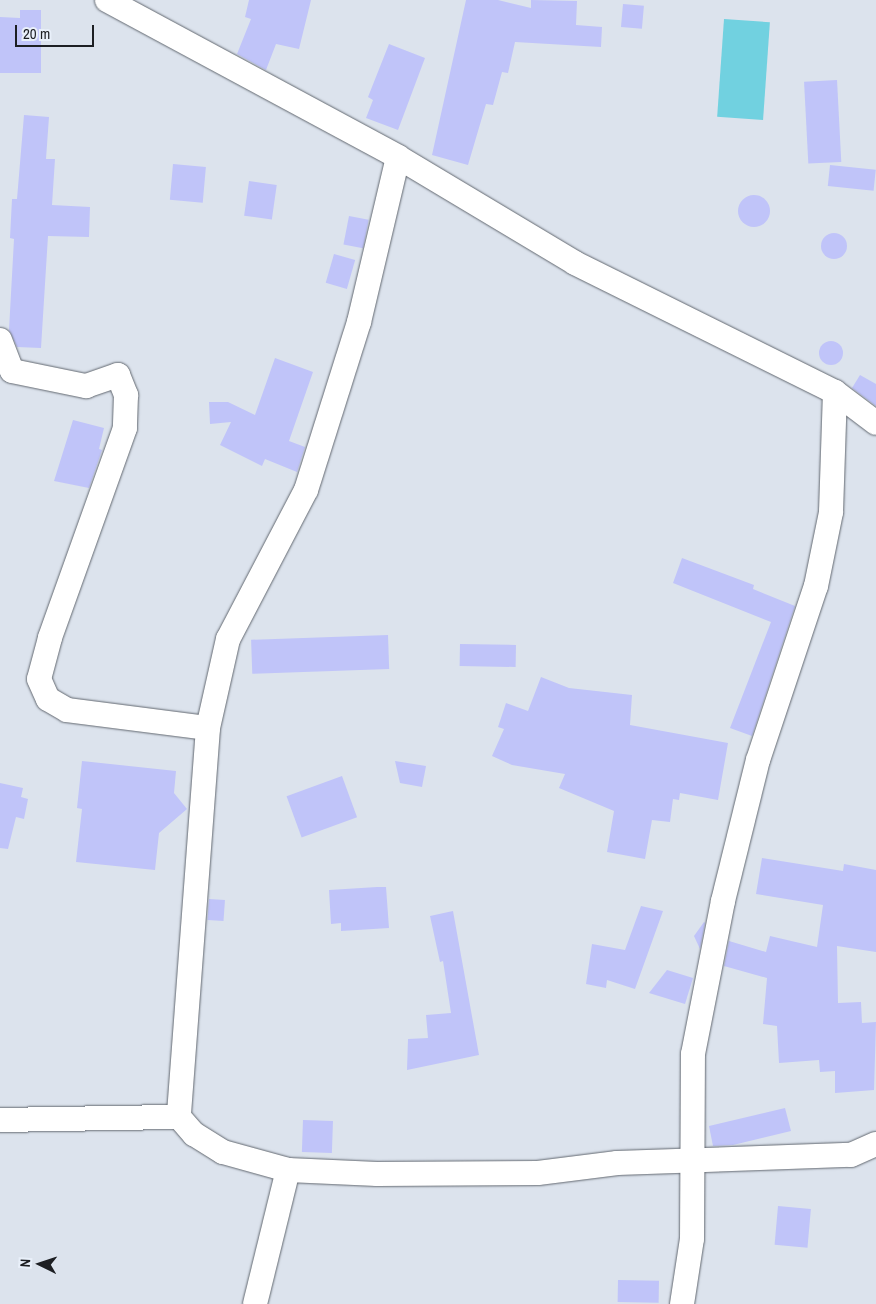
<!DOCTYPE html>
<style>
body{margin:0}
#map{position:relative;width:876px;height:1304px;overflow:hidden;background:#dce3ed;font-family:"Archivo Narrow",sans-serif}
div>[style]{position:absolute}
.water>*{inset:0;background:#71d1e0;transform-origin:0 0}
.building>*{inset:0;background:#c0c4f9;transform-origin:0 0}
.round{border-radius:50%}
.roads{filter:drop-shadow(0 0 1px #626870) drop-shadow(0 0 1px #626870)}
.minor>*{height:24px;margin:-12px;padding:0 12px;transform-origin:12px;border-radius:12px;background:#fff}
span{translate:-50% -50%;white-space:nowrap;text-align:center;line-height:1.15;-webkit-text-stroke:5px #e9f0fa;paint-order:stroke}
.north{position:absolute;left:15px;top:1239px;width:50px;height:50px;-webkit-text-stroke:4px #e9f0fa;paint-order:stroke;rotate:274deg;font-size:14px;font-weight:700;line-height:20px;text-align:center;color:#1d1f23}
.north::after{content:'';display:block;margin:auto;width:18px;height:22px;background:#1d1f23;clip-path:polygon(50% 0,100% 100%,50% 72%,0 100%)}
.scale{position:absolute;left:15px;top:25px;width:79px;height:22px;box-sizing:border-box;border:2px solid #1d1f23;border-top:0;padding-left:6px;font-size:15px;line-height:18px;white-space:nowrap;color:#1d1f23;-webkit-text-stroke:4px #e9f0fa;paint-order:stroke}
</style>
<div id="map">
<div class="water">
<div style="left:724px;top:19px;width:46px;height:98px;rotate:4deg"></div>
</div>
<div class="building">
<div style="clip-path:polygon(249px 0,311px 0,299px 49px,276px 44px,266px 70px,237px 54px,251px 19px,245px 17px)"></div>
<div style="clip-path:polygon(466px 0,498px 0,531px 8px,531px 0,577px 1px,576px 25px,602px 27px,601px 47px,515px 42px,508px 73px,502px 72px,493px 105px,486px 104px,468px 165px,432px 155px)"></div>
<div style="left:623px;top:4px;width:21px;height:23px;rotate:5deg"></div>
<div style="clip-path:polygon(20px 10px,41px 10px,41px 73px,0 73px,0 17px,20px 18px)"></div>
<div style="clip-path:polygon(389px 44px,425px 58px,398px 130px,366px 118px,373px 100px,368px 97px)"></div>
<div style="left:837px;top:80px;width:82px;height:33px;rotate:87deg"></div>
<div style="clip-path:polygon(24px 115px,49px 117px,46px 159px,55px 159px,52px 205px,90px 207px,89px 237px,48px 236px,41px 348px,17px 347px,9px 330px,14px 239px,10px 238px,12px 199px,17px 199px)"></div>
<div style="left:173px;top:164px;width:33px;height:36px;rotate:5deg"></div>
<div style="left:830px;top:165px;width:46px;height:21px;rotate:6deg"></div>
<div style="left:249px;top:181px;width:28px;height:35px;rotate:8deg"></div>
<div class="round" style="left:738px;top:195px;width:32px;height:32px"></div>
<div style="left:349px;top:216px;width:20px;height:29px;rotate:11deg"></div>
<div class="round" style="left:821px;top:233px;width:26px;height:26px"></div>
<div style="left:334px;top:254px;width:22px;height:30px;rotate:16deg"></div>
<div class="round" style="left:819px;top:341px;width:24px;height:24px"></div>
<div style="clip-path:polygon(275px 358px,313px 372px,289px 441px,305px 447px,297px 472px,265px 459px,262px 466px,220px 445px,231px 422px,210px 424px,209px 402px,228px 402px,255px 415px)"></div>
<div style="clip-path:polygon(860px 375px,876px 384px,876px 406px,852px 388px)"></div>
<div style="clip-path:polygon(73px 420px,104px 428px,99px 449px,102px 450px,89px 488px,54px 481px)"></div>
<div style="clip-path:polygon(682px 558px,754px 585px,753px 589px,795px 606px,752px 736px,730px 728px,771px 622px,673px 583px)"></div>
<div style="left:388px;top:635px;width:34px;height:137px;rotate:88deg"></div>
<div style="left:460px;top:644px;width:56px;height:22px;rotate:1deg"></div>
<div style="clip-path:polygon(541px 677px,569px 688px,632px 695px,630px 725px,728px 743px,718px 800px,680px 793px,679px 800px,673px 799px,670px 822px,652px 820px,645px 859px,607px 852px,614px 811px,559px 788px,565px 774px,512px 765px,492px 756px,504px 729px,498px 727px,506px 703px,528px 711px)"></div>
<div style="clip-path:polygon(82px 761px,176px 771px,174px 793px,187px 809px,159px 833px,155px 870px,76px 862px,82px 809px,77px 808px)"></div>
<div style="clip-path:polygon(395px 761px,426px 766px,422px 787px,400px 783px)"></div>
<div style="left:342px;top:776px;width:44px;height:59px;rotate:70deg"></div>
<div style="clip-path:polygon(0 783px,23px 788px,21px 797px,28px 799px,24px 819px,16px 817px,8px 849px,0 848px)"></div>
<div style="clip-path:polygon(762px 858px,843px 871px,844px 864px,876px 870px,876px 952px,837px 946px,838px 1003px,861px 1002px,862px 1023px,876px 1022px,874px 1090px,835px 1093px,835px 1071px,820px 1072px,819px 1060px,779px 1063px,777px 1026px,763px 1024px,767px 978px,724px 966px,729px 941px,766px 952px,770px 936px,817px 947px,823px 905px,756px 894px)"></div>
<div style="clip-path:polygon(377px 887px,386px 887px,389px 928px,341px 931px,341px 923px,331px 924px,329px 890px)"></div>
<div style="left:209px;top:899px;width:16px;height:21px;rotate:4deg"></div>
<div style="clip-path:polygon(641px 906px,663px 911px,635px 989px,607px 980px,606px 988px,586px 984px,592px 944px,625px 950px)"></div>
<div style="clip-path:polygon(453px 911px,479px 1055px,407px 1070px,408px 1039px,428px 1038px,426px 1015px,451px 1013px,443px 961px,440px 962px,430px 916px)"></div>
<div style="clip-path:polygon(704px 922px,705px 923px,700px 949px,694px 936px)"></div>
<div style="clip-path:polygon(667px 970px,693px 978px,685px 1004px,649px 993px)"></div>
<div style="clip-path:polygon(785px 1108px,791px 1131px,733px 1145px,713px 1146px,709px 1126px)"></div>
<div style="left:303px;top:1120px;width:30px;height:32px;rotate:2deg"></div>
<div style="left:778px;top:1206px;width:33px;height:39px;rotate:5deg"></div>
<div style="left:618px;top:1280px;width:41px;height:22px;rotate:1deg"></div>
</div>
<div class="roads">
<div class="minor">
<div style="left:107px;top:0;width:331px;rotate:28.3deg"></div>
<div style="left:398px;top:157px;width:206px;rotate:30.9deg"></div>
<div style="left:575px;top:263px;width:290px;rotate:26.4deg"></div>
<div style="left:835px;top:392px;width:51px;rotate:37.1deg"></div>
<div style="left:398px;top:157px;width:170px;rotate:103.3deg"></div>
<div style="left:359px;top:322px;width:176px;rotate:107.5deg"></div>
<div style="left:306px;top:490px;width:168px;rotate:117.6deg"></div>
<div style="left:228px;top:639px;width:91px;rotate:102.7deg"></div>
<div style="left:208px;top:728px;width:390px;rotate:94.3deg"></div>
<div style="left:179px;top:1117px;width:23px;rotate:49deg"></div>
<div style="left:194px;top:1134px;width:34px;rotate:32deg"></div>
<div style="left:223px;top:1152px;width:67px;rotate:15.5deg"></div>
<div style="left:288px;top:1170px;width:89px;rotate:2.6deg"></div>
<div style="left:377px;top:1174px;width:161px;rotate:-0.4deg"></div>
<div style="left:538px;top:1173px;width:80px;rotate:-7.2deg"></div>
<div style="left:617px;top:1163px;width:234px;rotate:-2deg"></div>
<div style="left:851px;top:1155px;width:27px;rotate:-24deg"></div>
<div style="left:0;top:340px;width:33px;rotate:69deg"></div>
<div style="left:12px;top:371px;width:76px;rotate:11.5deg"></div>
<div style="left:86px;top:386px;width:34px;rotate:-19deg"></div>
<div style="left:118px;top:375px;width:22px;rotate:68deg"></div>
<div style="left:126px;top:395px;width:33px;rotate:92deg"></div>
<div style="left:125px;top:428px;width:223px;rotate:109.7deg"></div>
<div style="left:50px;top:638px;width:42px;rotate:105deg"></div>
<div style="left:39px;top:679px;width:22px;rotate:66deg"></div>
<div style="left:48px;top:699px;width:22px;rotate:30deg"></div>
<div style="left:67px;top:710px;width:142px;rotate:7.3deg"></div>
<div style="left:0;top:1120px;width:179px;rotate:-1deg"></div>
<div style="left:255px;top:1304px;width:138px;rotate:-76.2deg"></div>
<div style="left:682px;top:1304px;width:66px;rotate:-81.3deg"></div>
<div style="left:692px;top:1239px;width:185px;rotate:-89.7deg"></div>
<div style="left:693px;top:1054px;width:156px;rotate:-78.9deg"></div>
<div style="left:723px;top:901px;width:145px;rotate:-76.1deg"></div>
<div style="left:758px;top:760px;width:183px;rotate:-71.6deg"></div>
<div style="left:816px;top:586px;width:76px;rotate:-78.5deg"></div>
<div style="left:831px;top:512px;width:120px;rotate:-88.1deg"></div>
</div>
</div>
<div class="north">N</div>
<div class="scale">20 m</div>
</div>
